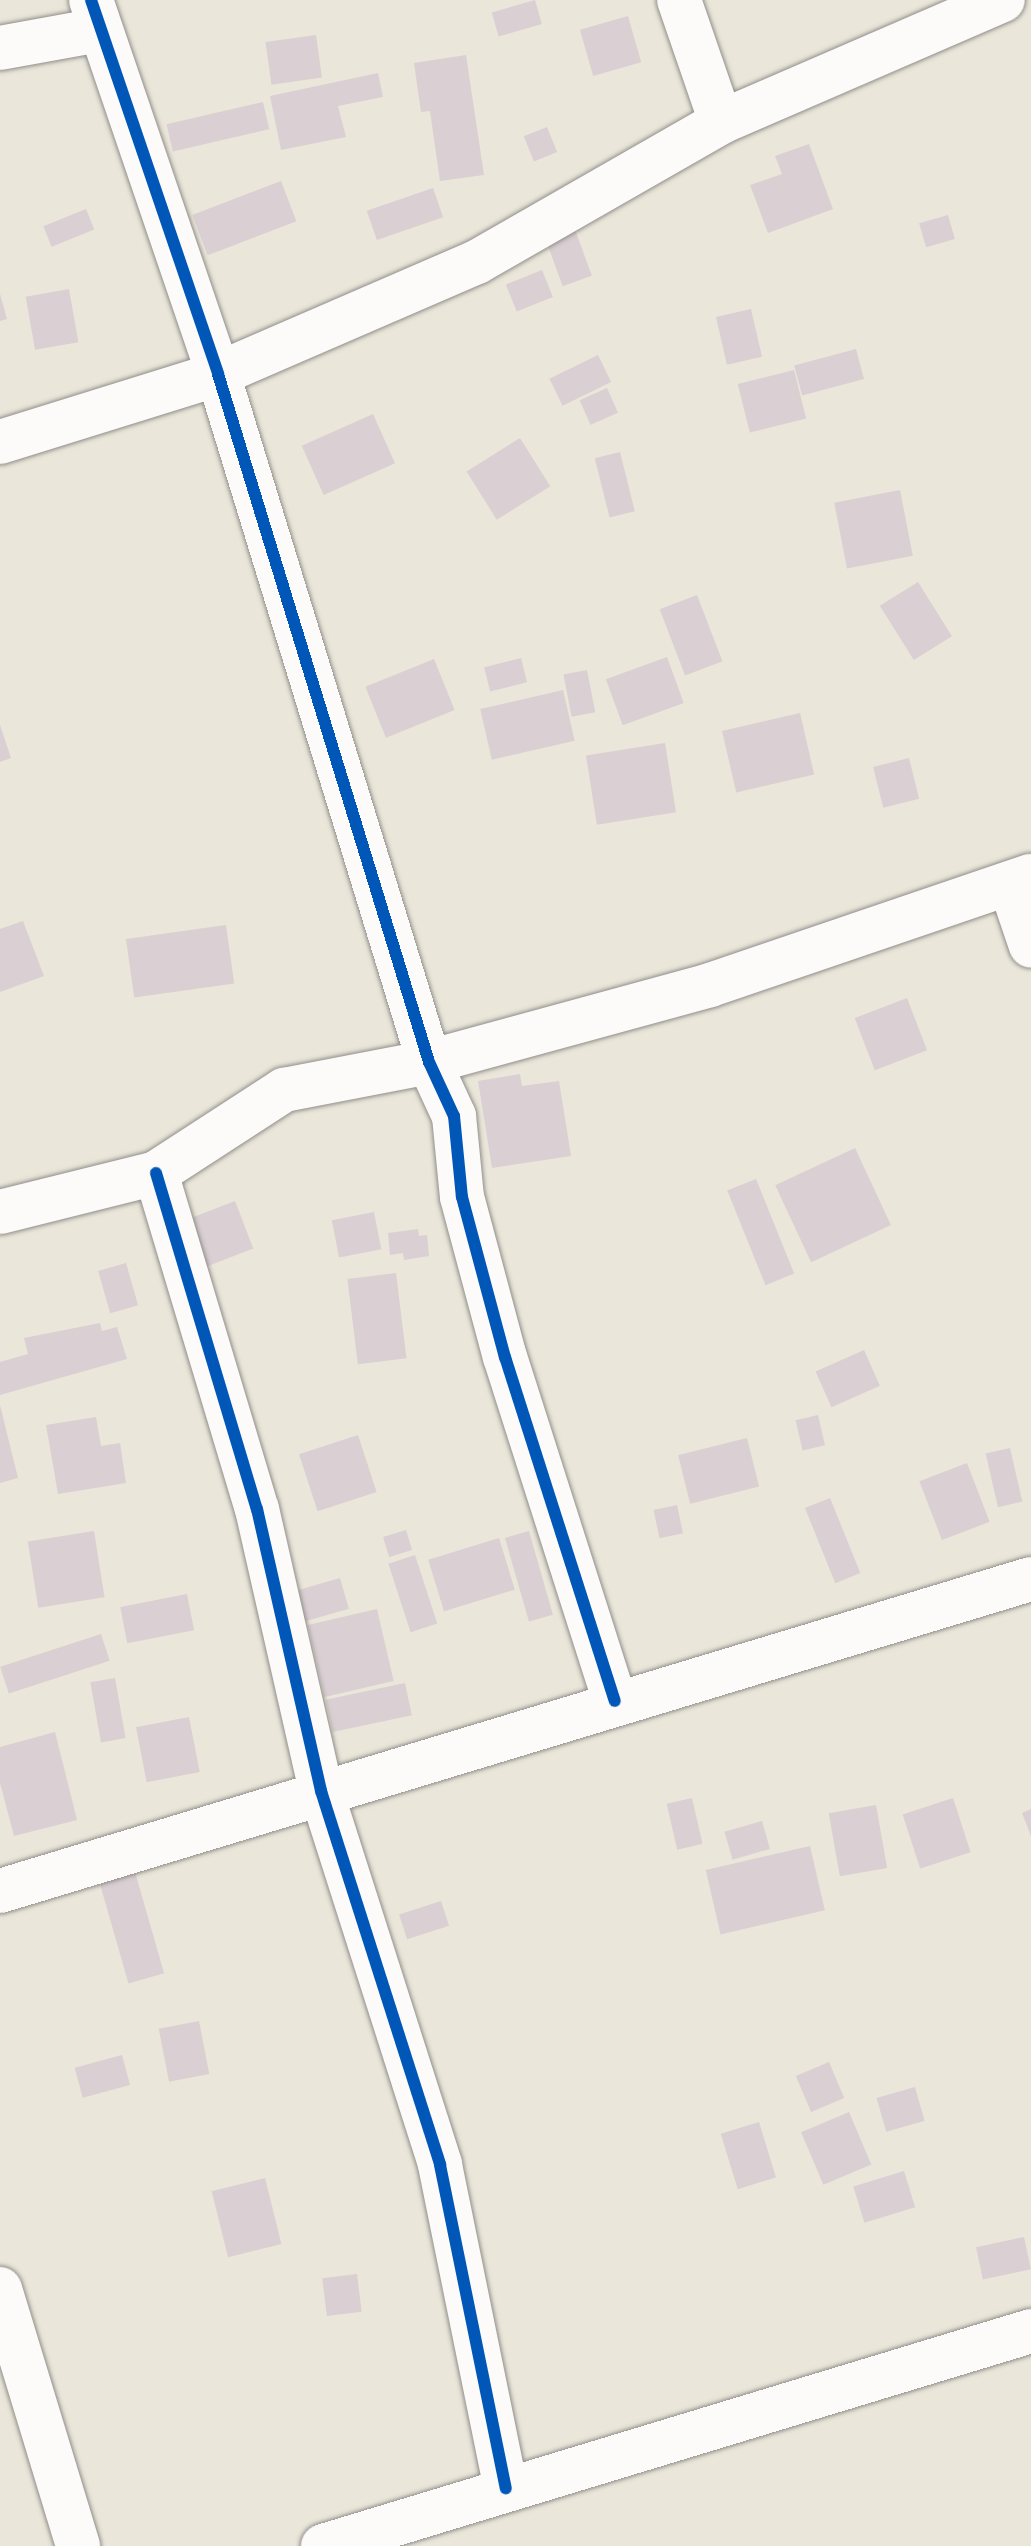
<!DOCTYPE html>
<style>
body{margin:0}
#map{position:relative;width:1031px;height:2546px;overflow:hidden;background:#eae6d9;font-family:Vollkorn,serif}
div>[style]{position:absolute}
.building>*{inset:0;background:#dacfd3;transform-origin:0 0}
.roads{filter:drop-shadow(0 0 2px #908e8b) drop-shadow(0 0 2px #908e8b)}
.minor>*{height:44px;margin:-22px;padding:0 22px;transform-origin:22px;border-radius:22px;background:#fcfbf9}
.cycleway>*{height:12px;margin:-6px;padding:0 6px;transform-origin:6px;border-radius:6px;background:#0057b8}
span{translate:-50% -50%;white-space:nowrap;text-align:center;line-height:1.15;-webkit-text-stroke:8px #f7f3e8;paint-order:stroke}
</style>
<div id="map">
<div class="building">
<div style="left:535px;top:0;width:25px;height:45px;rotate:74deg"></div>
<div style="left:628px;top:16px;width:48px;height:50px;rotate:74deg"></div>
<div style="left:316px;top:35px;width:43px;height:51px;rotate:82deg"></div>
<div style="clip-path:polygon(466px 55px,484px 175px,440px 181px,430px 111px,421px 112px,414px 63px)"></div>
<div style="clip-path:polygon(378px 73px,383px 97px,338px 106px,346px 137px,281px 150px,270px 96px)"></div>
<div style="left:263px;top:102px;width:28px;height:99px;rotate:77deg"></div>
<div style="left:547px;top:127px;width:27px;height:25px;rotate:68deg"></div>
<div style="clip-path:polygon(809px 144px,833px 209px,768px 233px,750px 185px,782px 174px,775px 156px)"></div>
<div style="left:281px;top:181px;width:43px;height:95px;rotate:69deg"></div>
<div style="left:433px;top:188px;width:31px;height:70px;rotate:71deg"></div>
<div style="left:86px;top:209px;width:22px;height:46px;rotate:68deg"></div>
<div style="left:948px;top:215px;width:25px;height:30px;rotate:74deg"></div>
<div style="left:573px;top:224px;width:55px;height:31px;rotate:70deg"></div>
<div style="left:542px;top:270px;width:29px;height:39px;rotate:68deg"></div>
<div style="left:69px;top:289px;width:54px;height:44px;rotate:80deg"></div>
<div style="clip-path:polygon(0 294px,7px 319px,0 321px)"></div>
<div style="left:751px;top:309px;width:49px;height:36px;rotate:77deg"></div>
<div style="left:856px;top:349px;width:31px;height:64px;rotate:75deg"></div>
<div style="left:598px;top:355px;width:30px;height:54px;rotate:64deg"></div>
<div style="left:794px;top:370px;width:50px;height:58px;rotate:76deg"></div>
<div style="left:607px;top:388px;width:27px;height:30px;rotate:66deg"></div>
<div style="left:373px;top:414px;width:54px;height:78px;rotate:66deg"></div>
<div style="left:520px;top:438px;width:57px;height:63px;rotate:58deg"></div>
<div style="left:620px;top:452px;width:61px;height:26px;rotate:76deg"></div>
<div style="left:900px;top:490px;width:67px;height:67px;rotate:79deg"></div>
<div style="left:918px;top:582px;width:64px;height:45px;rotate:58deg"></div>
<div style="left:697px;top:595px;width:71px;height:40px;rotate:69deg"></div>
<div style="left:667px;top:657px;width:49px;height:65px;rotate:70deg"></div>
<div style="left:521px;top:658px;width:25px;height:38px;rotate:76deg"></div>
<div style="left:434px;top:659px;width:55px;height:74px;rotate:68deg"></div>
<div style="left:587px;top:670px;width:43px;height:24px;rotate:79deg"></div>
<div style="left:563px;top:690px;width:52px;height:85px;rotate:77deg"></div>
<div style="left:800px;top:713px;width:63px;height:80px;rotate:77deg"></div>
<div style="clip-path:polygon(0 725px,11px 758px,0 762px)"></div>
<div style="left:665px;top:743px;width:70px;height:80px;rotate:81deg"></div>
<div style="left:909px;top:758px;width:42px;height:37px;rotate:76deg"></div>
<div style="clip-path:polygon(23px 921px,44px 976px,0 992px,0 929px)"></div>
<div style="left:226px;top:925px;width:59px;height:101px;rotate:82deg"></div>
<div style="left:907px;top:998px;width:56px;height:56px;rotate:69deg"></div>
<div style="clip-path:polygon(520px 1074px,522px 1086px,559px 1081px,571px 1156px,492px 1168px,478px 1081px)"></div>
<div style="left:855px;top:1148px;width:85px;height:88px;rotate:65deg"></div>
<div style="left:756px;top:1179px;width:102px;height:31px;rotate:68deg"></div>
<div style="left:235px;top:1201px;width:51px;height:50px;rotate:69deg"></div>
<div style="left:374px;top:1212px;width:38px;height:43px;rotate:79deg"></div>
<div style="clip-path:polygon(418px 1229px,419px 1236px,427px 1235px,429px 1256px,404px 1260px,403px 1253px,390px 1255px,388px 1233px)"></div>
<div style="left:126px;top:1263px;width:44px;height:29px;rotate:74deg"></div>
<div style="left:396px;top:1273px;width:86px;height:49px;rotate:83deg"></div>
<div style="clip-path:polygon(100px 1323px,102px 1331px,117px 1327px,127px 1359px,0 1395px,0 1362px,28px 1354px,24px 1338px)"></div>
<div style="left:864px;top:1350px;width:39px;height:53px;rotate:66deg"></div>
<div style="clip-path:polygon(0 1405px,18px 1478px,0 1483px)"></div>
<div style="left:818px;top:1415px;width:31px;height:23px;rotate:77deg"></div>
<div style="clip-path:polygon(96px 1417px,101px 1446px,120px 1443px,126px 1483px,58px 1494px,46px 1425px)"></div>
<div style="left:358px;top:1435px;width:60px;height:62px;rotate:72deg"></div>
<div style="left:747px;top:1438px;width:50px;height:71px;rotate:76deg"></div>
<div style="left:1010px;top:1448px;width:55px;height:25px;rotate:77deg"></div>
<div style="left:967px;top:1463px;width:63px;height:51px;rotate:69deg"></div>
<div style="left:830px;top:1498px;width:81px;height:27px;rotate:68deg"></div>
<div style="left:677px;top:1505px;width:29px;height:24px;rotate:78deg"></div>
<div style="left:406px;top:1530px;width:21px;height:24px;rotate:73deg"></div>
<div style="left:94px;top:1531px;width:67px;height:67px;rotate:81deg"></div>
<div style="left:529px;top:1531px;width:87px;height:25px;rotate:74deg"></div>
<div style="left:499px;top:1538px;width:54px;height:74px;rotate:73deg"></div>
<div style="left:415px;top:1555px;width:72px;height:28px;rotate:72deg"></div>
<div style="left:340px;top:1578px;width:32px;height:48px;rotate:74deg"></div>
<div style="left:187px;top:1594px;width:37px;height:68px;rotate:79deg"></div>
<div style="left:377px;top:1609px;width:74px;height:71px;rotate:77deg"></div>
<div style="left:101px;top:1634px;width:28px;height:106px;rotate:72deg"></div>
<div style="left:115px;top:1678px;width:61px;height:25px;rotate:80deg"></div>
<div style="left:405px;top:1683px;width:33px;height:81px;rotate:78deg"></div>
<div style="left:189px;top:1717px;width:56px;height:54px;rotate:79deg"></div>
<div style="clip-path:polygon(55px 1732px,77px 1820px,14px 1836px,0 1783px,0 1747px)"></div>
<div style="left:692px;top:1798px;width:47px;height:26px;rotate:77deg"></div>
<div style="left:953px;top:1798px;width:57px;height:53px;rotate:72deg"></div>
<div style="left:876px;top:1805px;width:64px;height:48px;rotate:80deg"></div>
<div style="clip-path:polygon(1031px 1809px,1031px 1836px,1022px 1813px)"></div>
<div style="left:762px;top:1821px;width:29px;height:39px;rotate:74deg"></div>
<div style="left:810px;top:1846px;width:66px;height:107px;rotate:77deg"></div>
<div style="left:131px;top:1858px;width:120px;height:37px;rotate:74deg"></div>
<div style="left:441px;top:1901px;width:26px;height:44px;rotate:72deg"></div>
<div style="left:199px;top:2021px;width:54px;height:41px;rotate:79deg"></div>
<div style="left:122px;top:2055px;width:31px;height:49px;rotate:75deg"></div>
<div style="left:829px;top:2062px;width:39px;height:36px;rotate:67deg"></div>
<div style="left:915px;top:2087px;width:35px;height:40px;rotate:74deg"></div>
<div style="left:849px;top:2112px;width:57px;height:52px;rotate:67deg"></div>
<div style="left:759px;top:2122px;width:58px;height:40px;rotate:73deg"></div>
<div style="left:904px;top:2171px;width:38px;height:53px;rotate:73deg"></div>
<div style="left:265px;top:2178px;width:68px;height:55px;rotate:76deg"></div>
<div style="left:1024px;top:2237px;width:33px;height:49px;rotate:78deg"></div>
<div style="left:357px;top:2274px;width:38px;height:35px;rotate:83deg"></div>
</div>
<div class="roads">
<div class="minor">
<div style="left:91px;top:0;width:395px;rotate:71.2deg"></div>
<div style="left:218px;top:374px;width:720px;rotate:72.95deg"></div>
<div style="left:429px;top:1062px;width:60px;rotate:65.2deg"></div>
<div style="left:454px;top:1116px;width:81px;rotate:84.4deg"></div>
<div style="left:462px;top:1197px;width:166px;rotate:75deg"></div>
<div style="left:505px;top:1357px;width:361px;rotate:72.3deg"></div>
<div style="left:679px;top:0;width:129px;rotate:71deg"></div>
<div style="left:0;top:48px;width:101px;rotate:-10.3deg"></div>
<div style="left:0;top:442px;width:228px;rotate:-17.3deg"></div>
<div style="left:218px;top:374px;width:282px;rotate:-23.4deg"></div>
<div style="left:477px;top:262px;width:281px;rotate:-29.8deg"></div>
<div style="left:721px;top:122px;width:307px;rotate:-23.4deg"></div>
<div style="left:1010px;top:884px;width:65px;rotate:71.3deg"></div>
<div style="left:156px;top:1173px;width:351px;rotate:73.3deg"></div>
<div style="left:257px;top:1509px;width:289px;rotate:77.2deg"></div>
<div style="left:321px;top:1791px;width:392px;rotate:72.3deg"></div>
<div style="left:440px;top:2165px;width:330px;rotate:78.5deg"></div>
<div style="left:0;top:1212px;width:161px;rotate:-14deg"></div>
<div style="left:156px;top:1173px;width:153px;rotate:-33deg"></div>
<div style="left:284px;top:1090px;width:148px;rotate:-10.9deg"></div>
<div style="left:429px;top:1062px;width:291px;rotate:-15.3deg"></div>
<div style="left:710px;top:985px;width:339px;rotate:-18.8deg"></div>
<div style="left:0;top:1891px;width:1077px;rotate:-16.84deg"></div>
<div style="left:0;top:2289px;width:269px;rotate:73.1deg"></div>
<div style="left:323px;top:2546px;width:740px;rotate:-16.89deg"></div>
</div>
</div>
<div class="cycleway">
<div style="left:91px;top:0;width:395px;rotate:71.2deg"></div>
<div style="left:218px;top:374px;width:720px;rotate:72.95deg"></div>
<div style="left:429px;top:1062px;width:60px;rotate:65.2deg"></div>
<div style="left:454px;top:1116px;width:81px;rotate:84.4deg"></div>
<div style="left:462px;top:1197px;width:166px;rotate:75deg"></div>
<div style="left:505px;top:1357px;width:361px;rotate:72.3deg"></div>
<div style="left:156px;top:1173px;width:351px;rotate:73.3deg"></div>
<div style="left:257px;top:1509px;width:289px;rotate:77.2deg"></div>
<div style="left:321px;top:1791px;width:392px;rotate:72.3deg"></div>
<div style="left:440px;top:2165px;width:330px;rotate:78.5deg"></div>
</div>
</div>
